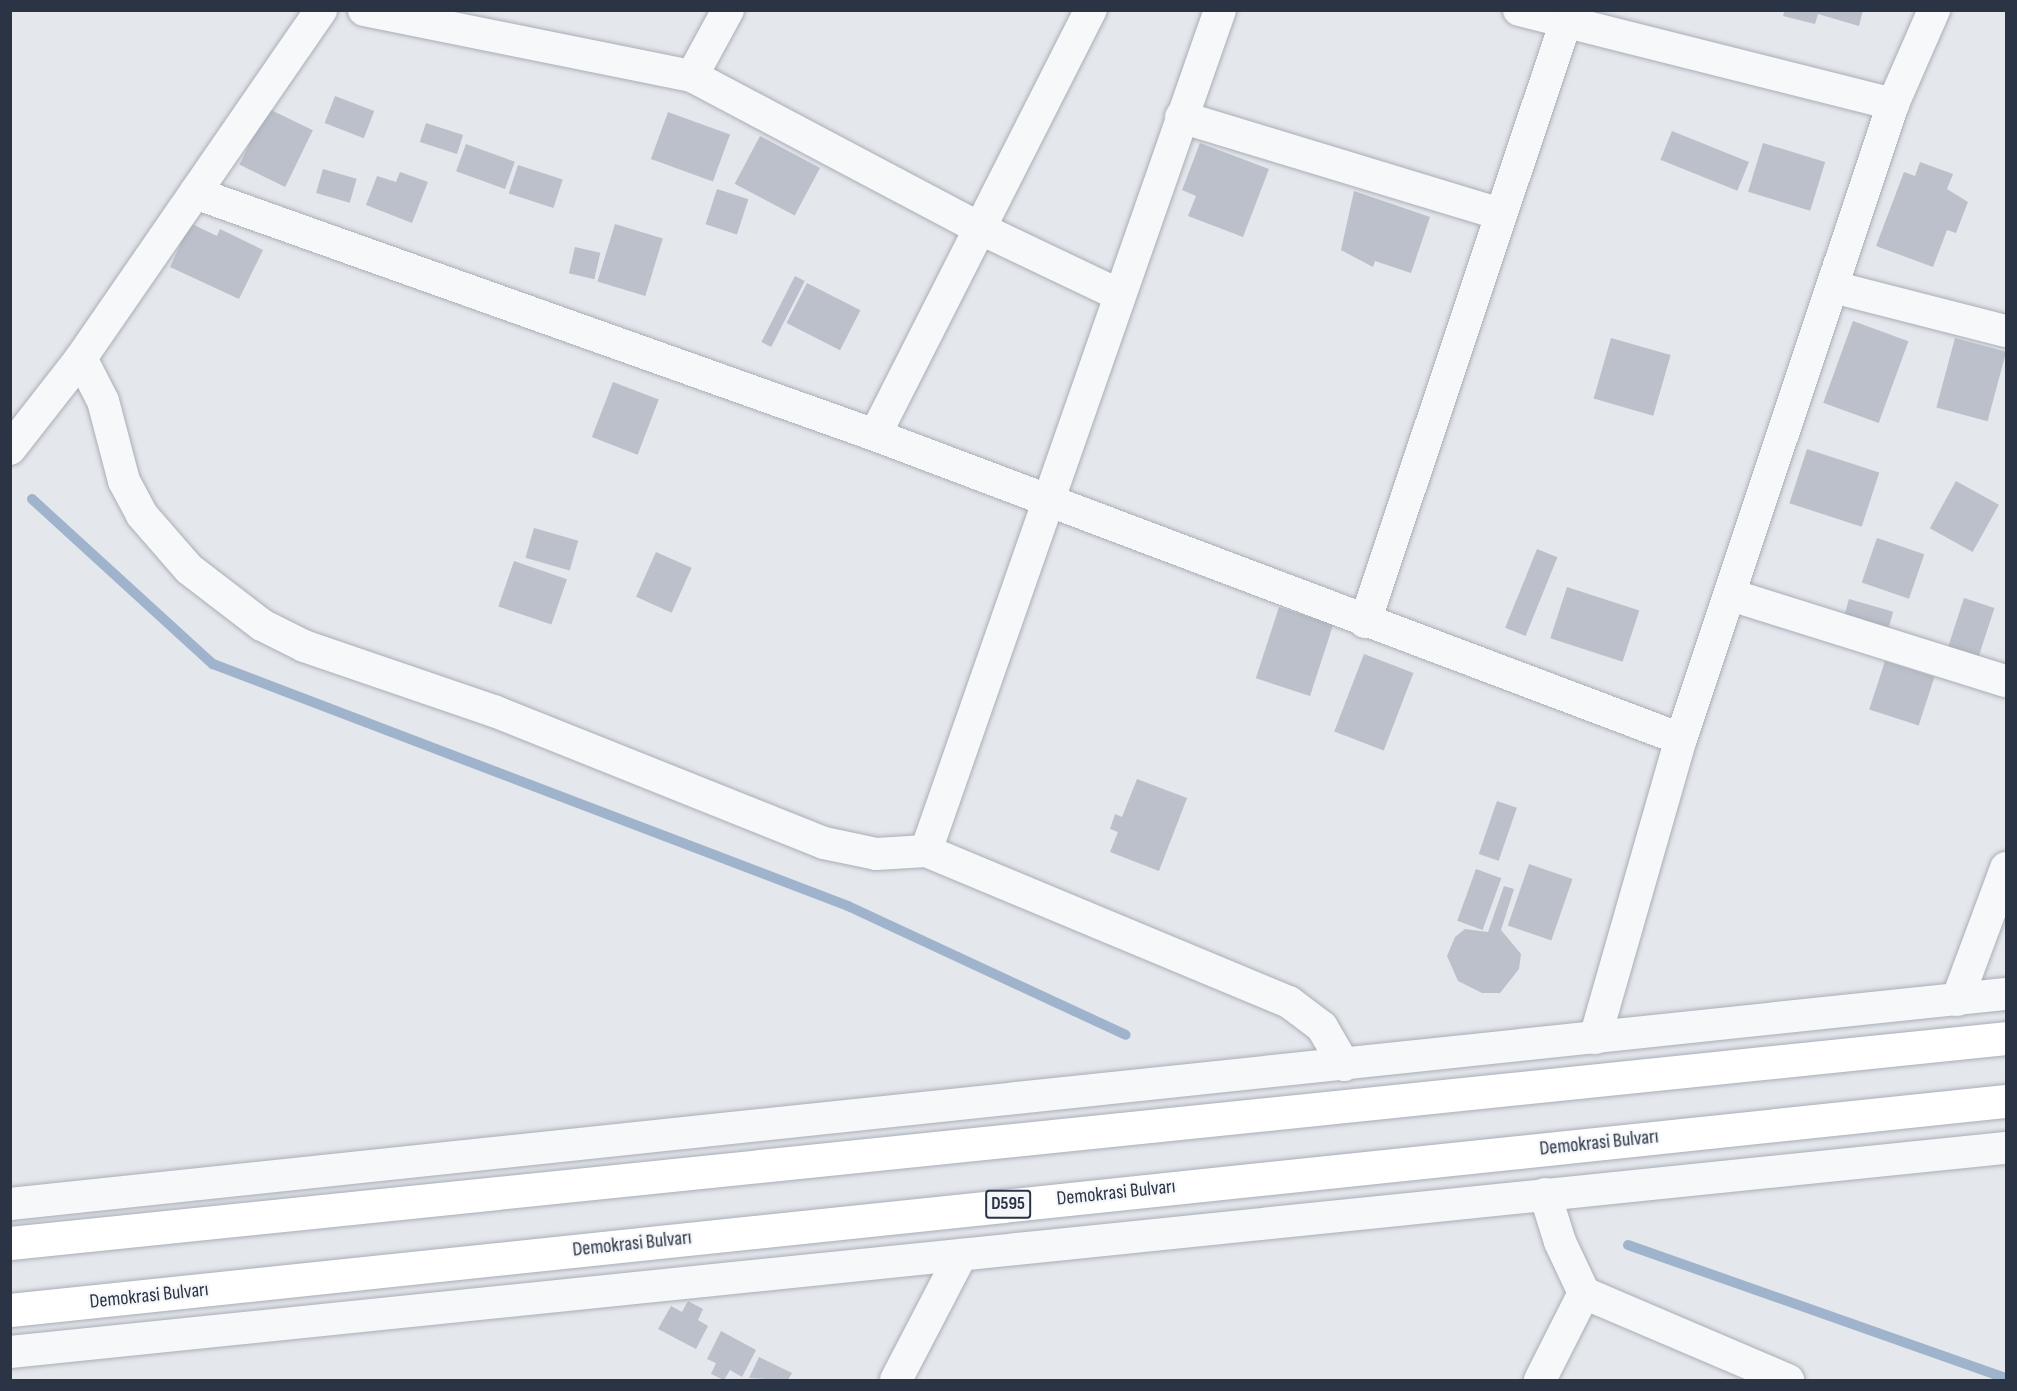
<!DOCTYPE html>
<meta charset="utf-8">
<style>
body{margin:0}
#map{position:relative;width:2017px;height:1391px;overflow:hidden;background:#e4e7ec;font-family:"Sofia Sans Condensed",sans-serif}
div>[style]{position:absolute}
.stream>*{height:10px;margin:-5px;padding:0 5px;transform-origin:5px;border-radius:5px;background:#9fb4cc}
.building>*{inset:0;background:#bbc0ca;transform-origin:0 0}
.roads{filter:drop-shadow(0 0 2px #a9aeb7) drop-shadow(0 0 2px #a9aeb7)}
.minor>*{height:32px;margin:-16px;padding:0 16px;transform-origin:16px;border-radius:16px;background:#f7f8fa}
.trunk>*{height:33px;margin:-16.5px;padding:0 16.5px;transform-origin:16.5px;border-radius:16.5px;background:#fff}
span{translate:-50% -50%;white-space:nowrap;text-align:center;line-height:1.15;-webkit-text-stroke:4.5px #f4f6f9;paint-order:stroke}
.shield-label span{padding:2px 4px;background:#f4f6f9;border:2px solid;border-radius:4px;-webkit-text-stroke-width:0}
.shield-label{font-size:18px;color:#2b3445;font-weight:700}
.street-label{font-size:20px;color:#2b3445}
.frame{position:absolute;inset:0;border:12px solid #2b3445;pointer-events:none}
</style>
<div id="map">
<div class="stream">
<div style="left:32px;top:499px;width:245px;rotate:42.4deg"></div>
<div style="left:213px;top:664px;width:680px;rotate:20.86deg"></div>
<div style="left:848px;top:906px;width:306px;rotate:24.9deg"></div>
<div style="left:1628px;top:1245px;width:401px;rotate:19.4deg"></div>
</div>
<div class="building">
<div style="clip-path:polygon(1785px 10px,1863px 10px,1859px 26px,1818px 14px,1815px 24px,1783px 16px)"></div>
<div style="left:335px;top:96px;width:42px;height:29px;rotate:21deg"></div>
<div style="left:267px;top:108px;width:51px;height:63px;rotate:26deg"></div>
<div style="left:668px;top:112px;width:66px;height:50px;rotate:20deg"></div>
<div style="left:426px;top:123px;width:39px;height:20px;rotate:18deg"></div>
<div style="left:1672px;top:131px;width:83px;height:31px;rotate:22deg"></div>
<div style="left:760px;top:136px;width:68px;height:54px;rotate:28deg"></div>
<div style="clip-path:polygon(1200px 143px,1269px 169px,1243px 237px,1188px 216px,1196px 196px,1182px 190px)"></div>
<div style="left:1763px;top:143px;width:65px;height:51px;rotate:17deg"></div>
<div style="left:466px;top:144px;width:52px;height:29px;rotate:20deg"></div>
<div style="clip-path:polygon(1920px 162px,1953px 174px,1947px 189px,1968px 202px,1956px 233px,1947px 230px,1933px 267px,1876px 246px,1904px 172px,1915px 176px)"></div>
<div style="left:518px;top:165px;width:47px;height:30px;rotate:18deg"></div>
<div style="left:323px;top:169px;width:35px;height:25px;rotate:16deg"></div>
<div style="clip-path:polygon(400px 172px,428px 182px,412px 223px,366px 205px,377px 176px,396px 182px)"></div>
<div style="left:717px;top:189px;width:33px;height:37px;rotate:18deg"></div>
<div style="clip-path:polygon(1354px 191px,1430px 217px,1411px 273px,1375px 261px,1373px 267px,1341px 250px)"></div>
<div style="clip-path:polygon(190px 223px,217px 236px,220px 229px,263px 250px,239px 299px,170px 267px)"></div>
<div style="left:615px;top:224px;width:50px;height:60px;rotate:17deg"></div>
<div style="left:575px;top:247px;width:26px;height:27px;rotate:13deg"></div>
<div style="left:795px;top:276px;width:11px;height:74px;rotate:27deg"></div>
<div style="left:807px;top:283px;width:60px;height:45px;rotate:27deg"></div>
<div style="left:1853px;top:321px;width:59px;height:87px;rotate:20deg"></div>
<div style="left:1611px;top:338px;width:62px;height:63px;rotate:16deg"></div>
<div style="left:1955px;top:338px;width:53px;height:72px;rotate:15deg"></div>
<div style="left:613px;top:382px;width:49px;height:59px;rotate:21deg"></div>
<div style="left:1807px;top:449px;width:76px;height:57px;rotate:18deg"></div>
<div style="left:1956px;top:481px;width:49px;height:54px;rotate:29deg"></div>
<div style="left:534px;top:528px;width:46px;height:31px;rotate:16deg"></div>
<div style="left:1877px;top:538px;width:50px;height:47px;rotate:19deg"></div>
<div style="left:1537px;top:549px;width:22px;height:85px;rotate:22deg"></div>
<div style="left:656px;top:552px;width:39px;height:49px;rotate:24deg"></div>
<div style="left:514px;top:561px;width:56px;height:48px;rotate:19deg"></div>
<div style="left:1567px;top:587px;width:76px;height:54px;rotate:18deg"></div>
<div style="left:1964px;top:598px;width:32px;height:61px;rotate:18deg"></div>
<div style="left:1849px;top:599px;width:46px;height:22px;rotate:16deg"></div>
<div style="left:1279px;top:607px;width:57px;height:75px;rotate:18deg"></div>
<div style="left:1364px;top:654px;width:53px;height:83px;rotate:21deg"></div>
<div style="left:1885px;top:661px;width:52px;height:51px;rotate:18deg"></div>
<div style="clip-path:polygon(1137px 779px,1187px 798px,1159px 871px,1110px 852px,1118px 832px,1110px 829px,1115px 814px,1122px 817px)"></div>
<div style="left:1497px;top:801px;width:21px;height:56px;rotate:19deg"></div>
<div style="left:1529px;top:864px;width:46px;height:65px;rotate:19deg"></div>
<div style="left:1476px;top:869px;width:27px;height:55px;rotate:20deg"></div>
<div style="clip-path:polygon(1504px 886px,1514px 889px,1501px 930px,1521px 954px,1519px 969px,1500px 993px,1482px 993px,1458px 981px,1447px 956px,1455px 937px,1465px 929px,1488px 932px)"></div>
<div style="clip-path:polygon(688px 1301px,703px 1309px,698px 1320px,708px 1326px,696px 1349px,658px 1329px,671px 1306px,682px 1312px)"></div>
<div style="clip-path:polygon(721px 1331px,756px 1350px,742px 1377px,730px 1370px,724px 1380px,711px 1374px,716px 1363px,707px 1359px)"></div>
<div style="clip-path:polygon(759px 1357px,792px 1373px,788px 1380px,749px 1378px)"></div>
</div>
<div class="roads">
<div class="minor">
<div style="left:364px;top:10px;width:335px;rotate:11.4deg"></div>
<div style="left:692px;top:76px;width:327px;rotate:27.9deg"></div>
<div style="left:981px;top:229px;width:151px;rotate:25.5deg"></div>
<div style="left:1519px;top:10px;width:386px;rotate:14.1deg"></div>
<div style="left:692px;top:76px;width:75px;rotate:-61.4deg"></div>
<div style="left:1181px;top:117px;width:334px;rotate:16.9deg"></div>
<div style="left:195px;top:193px;width:722px;rotate:19.59deg"></div>
<div style="left:875px;top:435px;width:861px;rotate:20.67deg"></div>
<div style="left:1833px;top:287px;width:179px;rotate:14.3deg"></div>
<div style="left:81px;top:358px;width:48px;rotate:62.9deg"></div>
<div style="left:103px;top:401px;width:83px;rotate:75.3deg"></div>
<div style="left:124px;top:481px;width:38px;rotate:62deg"></div>
<div style="left:142px;top:515px;width:72px;rotate:49deg"></div>
<div style="left:189px;top:569px;width:92px;rotate:37.5deg"></div>
<div style="left:262px;top:625px;width:47px;rotate:26.6deg"></div>
<div style="left:304px;top:646px;width:201px;rotate:18.9deg"></div>
<div style="left:494px;top:711px;width:355px;rotate:21.8deg"></div>
<div style="left:824px;top:843px;width:53px;rotate:11.9deg"></div>
<div style="left:876px;top:854px;width:50px;rotate:-3.4deg"></div>
<div style="left:926px;top:851px;width:393px;rotate:22.6deg"></div>
<div style="left:1289px;top:1002px;width:41px;rotate:37.1deg"></div>
<div style="left:1322px;top:1027px;width:44px;rotate:59.9deg"></div>
<div style="left:875px;top:435px;width:477px;rotate:-63.1deg"></div>
<div style="left:10px;top:449px;width:115px;rotate:-52deg"></div>
<div style="left:81px;top:358px;width:423px;rotate:-55.4deg"></div>
<div style="left:1731px;top:595px;width:288px;rotate:17.4deg"></div>
<div style="left:1365px;top:622px;width:634px;rotate:-71.51deg"></div>
<div style="left:926px;top:851px;width:891px;rotate:-70.73deg"></div>
<div style="left:1957px;top:1000px;width:141px;rotate:-69.6deg"></div>
<div style="left:1595px;top:1038px;width:311px;rotate:-74deg"></div>
<div style="left:1681px;top:739px;width:669px;rotate:-71.54deg"></div>
<div style="left:1893px;top:104px;width:103px;rotate:-66.4deg"></div>
<div style="left:1545px;top:1194px;width:50px;rotate:72.6deg"></div>
<div style="left:1560px;top:1242px;width:56px;rotate:64.8deg"></div>
<div style="left:10px;top:1204px;width:2007px;rotate:-6.01deg"></div>
<div style="left:10px;top:1352px;width:2006px;rotate:-5.84deg"></div>
<div style="left:896px;top:1380px;width:141px;rotate:-62.5deg"></div>
<div style="left:1540px;top:1380px;width:97px;rotate:-63.2deg"></div>
<div style="left:1584px;top:1293px;width:222px;rotate:23.1deg"></div>
</div>
<div class="trunk">
<div style="left:10px;top:1243px;width:2006px;rotate:-5.86deg"></div>
<div style="left:10px;top:1310px;width:2007px;rotate:-5.98deg"></div>
</div>
</div>
<div class="shield-label">
<span style="left:1008px;top:1204px">D595</span>
</div>
<div class="street-label">
<span style="left:1599px;top:1143px;rotate:-6deg">Demokrasi Bulvarı</span>
<span style="left:1116px;top:1193px;rotate:-6deg">Demokrasi Bulvarı</span>
<span style="left:632px;top:1244px;rotate:-6deg">Demokrasi Bulvarı</span>
<span style="left:149px;top:1296px;rotate:-6deg">Demokrasi Bulvarı</span>
</div>
<div class="frame"></div>
</div>
